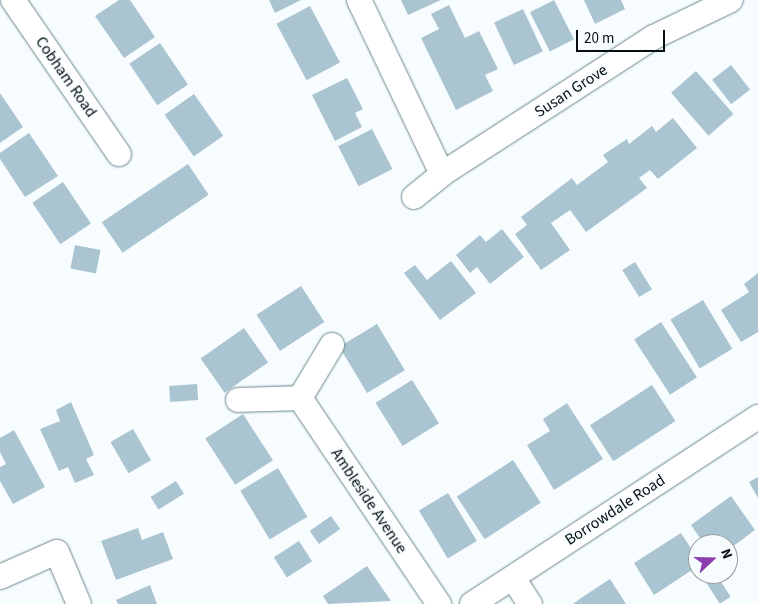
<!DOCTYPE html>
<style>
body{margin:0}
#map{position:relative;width:758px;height:604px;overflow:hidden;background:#f7fdfe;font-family:"Source Sans 3",sans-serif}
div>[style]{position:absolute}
.building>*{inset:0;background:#abc4d2;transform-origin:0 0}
.roads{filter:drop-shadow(0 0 1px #6a868c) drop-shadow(0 0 1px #6a868c)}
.street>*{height:24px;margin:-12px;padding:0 12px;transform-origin:12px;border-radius:12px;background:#fff}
span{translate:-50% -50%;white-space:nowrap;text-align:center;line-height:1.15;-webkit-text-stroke:4.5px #f7fdfe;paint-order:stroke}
.street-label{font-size:16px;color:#050e10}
.north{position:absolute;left:688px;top:534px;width:50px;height:50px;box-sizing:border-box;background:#f7fdfe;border:1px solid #969d9f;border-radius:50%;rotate:69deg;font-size:14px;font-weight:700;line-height:20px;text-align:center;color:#050e10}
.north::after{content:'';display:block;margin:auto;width:18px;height:22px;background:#8a3eb0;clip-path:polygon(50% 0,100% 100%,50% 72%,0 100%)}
.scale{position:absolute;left:576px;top:30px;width:89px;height:22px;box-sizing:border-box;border:2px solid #050e10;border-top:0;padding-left:6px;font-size:15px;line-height:18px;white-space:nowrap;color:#050e10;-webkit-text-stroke:4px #f7fdfe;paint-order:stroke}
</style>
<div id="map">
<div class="building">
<div style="clip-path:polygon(119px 0,130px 0,155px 37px,124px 58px,95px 16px)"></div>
<div style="clip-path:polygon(269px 0,301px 0,275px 13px)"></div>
<div style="clip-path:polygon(401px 0,441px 0,408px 15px)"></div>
<div style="left:554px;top:0;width:44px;height:27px;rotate:63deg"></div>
<div style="clip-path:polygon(584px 0,621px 0,625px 9px,595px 24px)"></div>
<div style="clip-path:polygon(449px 5px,465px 38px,479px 31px,498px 69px,485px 75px,493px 91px,456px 110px,421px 38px,439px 29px,431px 14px)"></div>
<div style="left:310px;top:6px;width:64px;height:38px;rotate:62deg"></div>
<div style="left:523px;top:9px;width:47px;height:32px;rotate:65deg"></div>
<div style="left:160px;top:43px;width:50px;height:37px;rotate:56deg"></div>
<div style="left:731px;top:65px;width:31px;height:24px;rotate:52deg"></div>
<div style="left:696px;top:71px;width:57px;height:33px;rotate:49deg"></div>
<div style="clip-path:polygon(347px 78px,363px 109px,355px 113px,362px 127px,335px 141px,312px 95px)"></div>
<div style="clip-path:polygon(0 93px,23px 127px,0 143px)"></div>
<div style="left:194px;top:94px;width:51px;height:36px;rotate:55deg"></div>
<div style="clip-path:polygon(673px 118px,697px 148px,658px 179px,650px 170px,639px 178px,647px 188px,586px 232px,570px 210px,551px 223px,570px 250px,541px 270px,515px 234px,527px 225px,521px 217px,572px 178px,577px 185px,608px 162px,603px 155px,627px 139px,629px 144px,652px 126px,656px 132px)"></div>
<div style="left:372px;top:129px;width:45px;height:38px;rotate:63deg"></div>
<div style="clip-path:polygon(29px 133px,58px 176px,25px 197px,0 159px,0 153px)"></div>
<div style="left:188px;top:164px;width:37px;height:104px;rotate:56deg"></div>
<div style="left:63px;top:182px;width:50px;height:37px;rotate:56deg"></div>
<div style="clip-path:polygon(502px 229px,524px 257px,490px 284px,477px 267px,470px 273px,456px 255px,480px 235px,486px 242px)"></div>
<div style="left:75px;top:245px;width:26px;height:24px;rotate:11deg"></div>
<div style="clip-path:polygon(451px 261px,476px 293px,440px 320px,404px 273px,415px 265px,427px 280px)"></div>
<div style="left:635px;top:262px;width:32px;height:15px;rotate:58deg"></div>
<div style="clip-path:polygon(758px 273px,758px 332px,741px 342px,721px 310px,749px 292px,744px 284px)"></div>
<div style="left:301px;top:286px;width:43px;height:53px;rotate:57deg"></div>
<div style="left:703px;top:300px;width:57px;height:38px;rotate:59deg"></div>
<div style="left:661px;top:322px;width:66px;height:32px;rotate:57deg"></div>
<div style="left:377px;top:324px;width:54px;height:44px;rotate:59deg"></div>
<div style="left:244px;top:328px;width:42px;height:53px;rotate:55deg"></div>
<div style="left:412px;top:380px;width:51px;height:43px;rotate:58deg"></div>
<div style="left:197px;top:384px;width:16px;height:28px;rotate:86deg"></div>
<div style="left:652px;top:385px;width:43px;height:74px;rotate:57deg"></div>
<div style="clip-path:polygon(71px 402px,94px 455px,86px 459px,94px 475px,75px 483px,68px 467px,59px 471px,40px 429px,60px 421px,56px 410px)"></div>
<div style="clip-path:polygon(567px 403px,603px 459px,554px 490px,527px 445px,550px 431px,543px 419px)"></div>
<div style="left:243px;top:414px;width:55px;height:45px;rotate:57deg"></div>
<div style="left:133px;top:429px;width:36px;height:26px;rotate:60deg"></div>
<div style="clip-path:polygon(14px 430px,45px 487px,13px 504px,0 481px,0 467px,6px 464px,0 452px,0 438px)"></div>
<div style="left:513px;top:460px;width:51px;height:67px;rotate:57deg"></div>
<div style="left:278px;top:468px;width:57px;height:44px;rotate:59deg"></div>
<div style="clip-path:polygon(758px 477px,758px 498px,749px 482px)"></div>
<div style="left:176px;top:481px;width:15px;height:30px;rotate:58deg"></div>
<div style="left:448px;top:493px;width:56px;height:34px;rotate:59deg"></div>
<div style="clip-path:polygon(731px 496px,755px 530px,728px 550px,728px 544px,704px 544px,691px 525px)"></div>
<div style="left:331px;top:516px;width:16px;height:26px;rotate:55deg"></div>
<div style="clip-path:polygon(138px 528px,142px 540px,163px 532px,173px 559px,116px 580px,101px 541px)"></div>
<div style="clip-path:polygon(681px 533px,698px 559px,698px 566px,654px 595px,634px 563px)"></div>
<div style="left:299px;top:541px;width:24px;height:30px;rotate:57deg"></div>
<div style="clip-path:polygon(367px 566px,391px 601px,328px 604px,323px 596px)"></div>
<div style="left:716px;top:574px;width:27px;height:13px;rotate:57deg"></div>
<div style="clip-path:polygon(610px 579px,626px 604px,573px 604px,584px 596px)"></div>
<div style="clip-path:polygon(150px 585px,157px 604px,118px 604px,116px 600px)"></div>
</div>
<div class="roads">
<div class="street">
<div style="left:13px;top:0;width:187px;rotate:55.5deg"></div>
<div style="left:359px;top:0;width:193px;rotate:64.5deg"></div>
<div style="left:442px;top:174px;width:252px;rotate:-32.9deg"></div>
<div style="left:654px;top:37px;width:85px;rotate:-25.7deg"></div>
<div style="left:414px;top:197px;width:36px;rotate:-39deg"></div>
<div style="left:332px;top:345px;width:62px;rotate:121.1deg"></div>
<div style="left:300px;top:398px;width:249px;rotate:56deg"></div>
<div style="left:238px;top:400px;width:62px;rotate:-1.8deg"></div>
<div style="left:0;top:577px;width:62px;rotate:-23.7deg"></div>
<div style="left:57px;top:552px;width:56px;rotate:67.1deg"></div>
<div style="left:513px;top:578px;width:31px;rotate:57deg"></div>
<div style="left:472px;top:604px;width:342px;rotate:-33.2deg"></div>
</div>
</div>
<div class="street-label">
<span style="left:66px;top:77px;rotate:55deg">Cobham Road</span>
<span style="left:571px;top:91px;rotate:-33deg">Susan Grove</span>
<span style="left:369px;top:501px;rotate:56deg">Ambleside Avenue</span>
<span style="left:615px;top:510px;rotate:-33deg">Borrowdale Road</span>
</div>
<div class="north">N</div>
<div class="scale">20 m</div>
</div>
